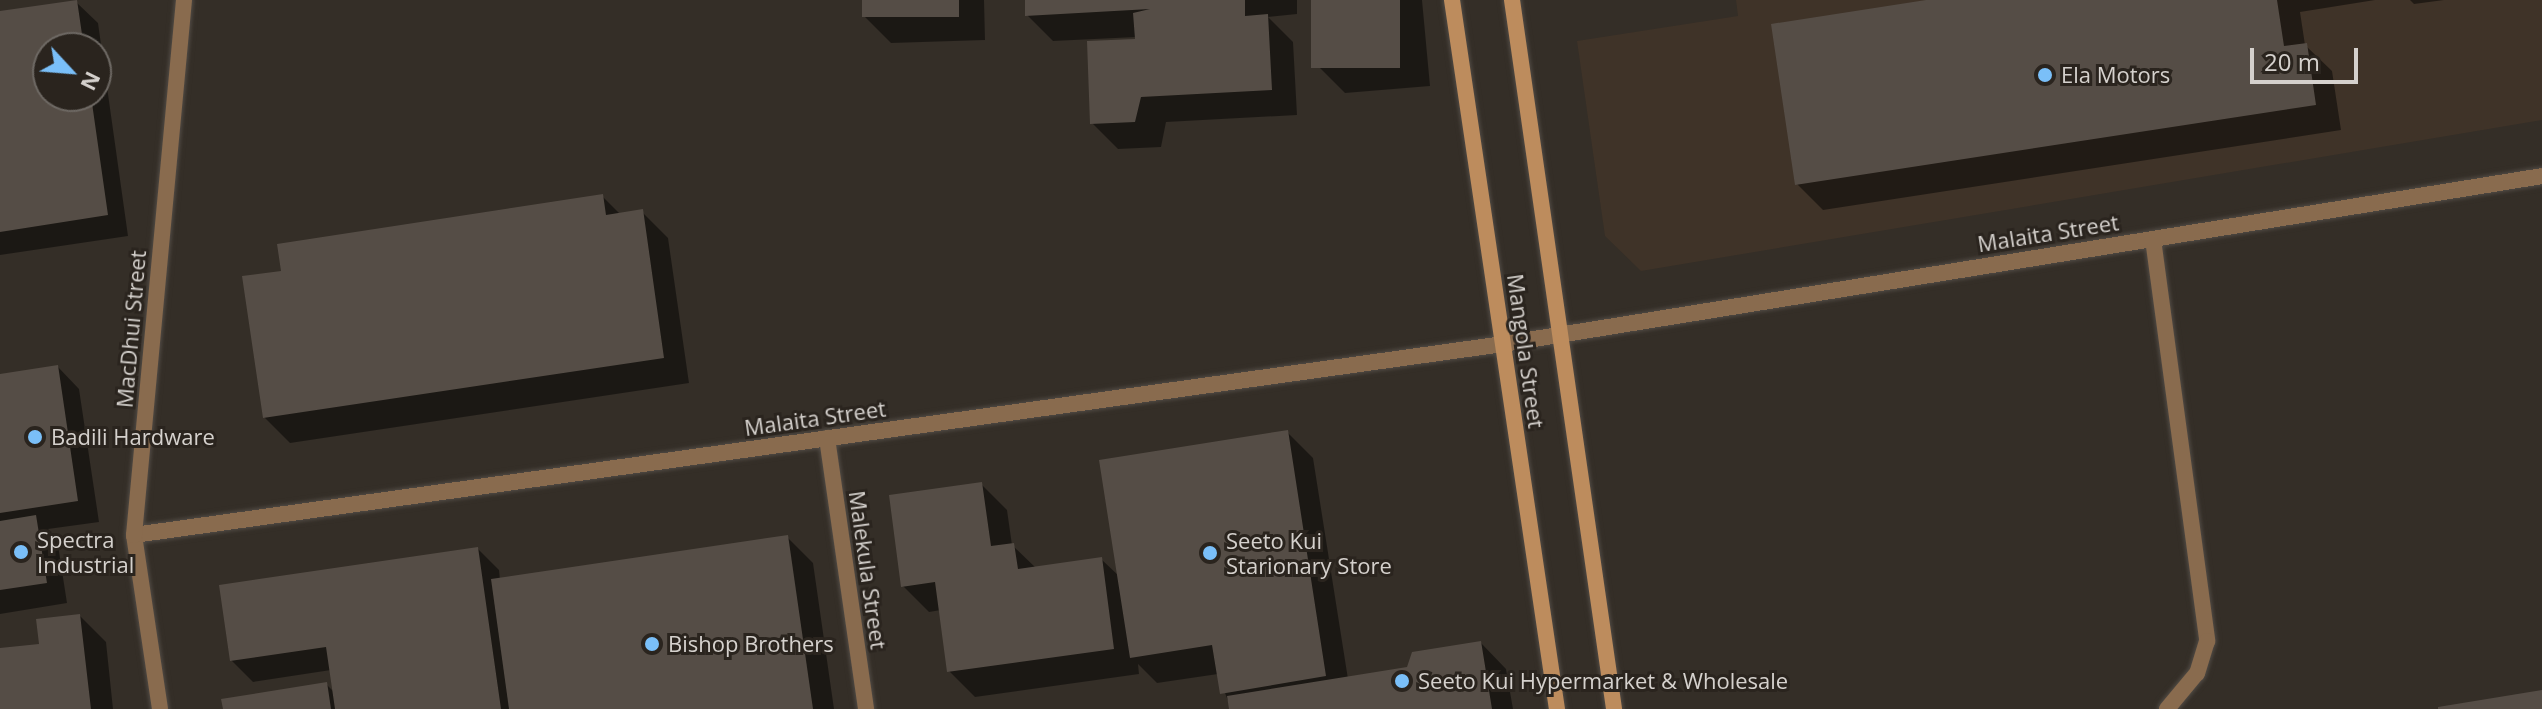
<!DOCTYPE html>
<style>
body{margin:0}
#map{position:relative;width:2542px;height:709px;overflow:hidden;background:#342e27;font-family:"Open Sans",sans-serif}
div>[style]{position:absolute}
.built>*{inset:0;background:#3f3328}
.shadow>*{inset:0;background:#0007}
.building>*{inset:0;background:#554d46;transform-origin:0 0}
.roads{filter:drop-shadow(0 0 2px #514b45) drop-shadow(0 0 2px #514b45)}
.lane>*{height:16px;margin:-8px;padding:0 8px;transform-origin:8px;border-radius:8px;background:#896b4e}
.street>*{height:16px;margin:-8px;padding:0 8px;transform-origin:8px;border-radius:8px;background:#896b4e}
.secondary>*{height:16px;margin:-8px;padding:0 8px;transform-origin:8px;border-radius:8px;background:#bd8c5d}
.dots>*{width:22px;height:22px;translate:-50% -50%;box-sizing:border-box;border:4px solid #2a241e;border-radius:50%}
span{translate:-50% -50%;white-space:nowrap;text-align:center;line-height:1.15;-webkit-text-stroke:6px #2a241e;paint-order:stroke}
.poi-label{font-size:22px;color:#d5d1cd}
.left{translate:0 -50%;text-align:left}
.street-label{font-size:22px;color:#d5d1cd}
.north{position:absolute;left:32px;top:32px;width:80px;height:80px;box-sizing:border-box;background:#2a241e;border:2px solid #6e6964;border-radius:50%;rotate:116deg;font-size:22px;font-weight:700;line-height:32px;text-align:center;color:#d5d1cd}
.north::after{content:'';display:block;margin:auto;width:28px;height:36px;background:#7abff8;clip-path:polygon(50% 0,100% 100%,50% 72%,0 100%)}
.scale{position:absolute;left:2250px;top:48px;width:108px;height:36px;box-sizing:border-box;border:4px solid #d5d1cd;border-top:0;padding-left:10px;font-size:24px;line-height:28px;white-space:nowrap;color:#d5d1cd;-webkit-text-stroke:6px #2a241e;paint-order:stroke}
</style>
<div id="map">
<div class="built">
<div style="clip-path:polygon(1736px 0,2542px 0,2542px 120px,1641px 271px,1605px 236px,1577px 41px,1738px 16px)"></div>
</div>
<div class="shadow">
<div style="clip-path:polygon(864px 0,984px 0,985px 40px,891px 43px,865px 17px)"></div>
<div style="clip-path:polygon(1027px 0,1297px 0,1297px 14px,1268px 17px,1293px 42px,1297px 115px,1166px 122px,1161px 147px,1118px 149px,1092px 123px,1136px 37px,1053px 41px,1027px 15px)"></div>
<div style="clip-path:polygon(1313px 0,1422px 0,1430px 86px,1345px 93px,1319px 67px)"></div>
<div style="clip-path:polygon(1939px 0,2375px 0,2300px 12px,2305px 45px,2332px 71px,2341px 130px,1823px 210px,1797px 184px)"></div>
<div style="clip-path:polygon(2410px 0,2444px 0,2414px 4px)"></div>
<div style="clip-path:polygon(evenodd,76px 2px,98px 23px,128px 236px,0 255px,0 13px,76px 2px,48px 48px,96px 48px,96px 96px,48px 96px,48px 48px)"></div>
<div style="clip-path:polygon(602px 196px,621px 215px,642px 212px,668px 238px,689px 383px,290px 443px,264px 417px,283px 272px)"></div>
<div style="clip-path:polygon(58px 367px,79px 389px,99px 522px,48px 529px,57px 539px,67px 603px,0 614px,0 376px)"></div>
<div style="clip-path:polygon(1287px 432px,1313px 458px,1348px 679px,1409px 669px,1481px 643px,1506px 669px,1513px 709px,1231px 709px,1218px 674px,1157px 683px,1138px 664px,1139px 674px,975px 697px,949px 671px,941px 610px,929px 612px,903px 586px,981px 484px,1007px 510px,1012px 545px,1036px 568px,1101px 559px,1119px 576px)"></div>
<div style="clip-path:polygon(787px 537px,813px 563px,834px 709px,225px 709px,326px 684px,334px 692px,331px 670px,253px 682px,231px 660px,478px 549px,499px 570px,500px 580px)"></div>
<div style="clip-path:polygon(80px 616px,106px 642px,113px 709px,0 709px,0 650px,41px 646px)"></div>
</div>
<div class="building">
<div style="clip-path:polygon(77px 0,84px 48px,48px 48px,48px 96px,91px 96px,108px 215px,0 232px,0 11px)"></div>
<div style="left:862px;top:0;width:97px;height:17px"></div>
<div style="clip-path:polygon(1025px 0,1245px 0,1245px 16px,1268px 14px,1272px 90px,1141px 97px,1135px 122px,1090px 124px,1087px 41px,1135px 39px,1133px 13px,1150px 9px,1025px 16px)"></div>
<div style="left:1311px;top:0;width:89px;height:68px"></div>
<div style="clip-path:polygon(1926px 0,2277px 0,2284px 46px,2307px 43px,2316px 105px,1795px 185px,1771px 24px)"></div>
<div style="clip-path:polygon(603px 194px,606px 215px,643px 209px,664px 358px,263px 418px,242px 276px,281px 271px,277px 244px)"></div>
<div style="clip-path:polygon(58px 365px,78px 501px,0 513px,0 374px)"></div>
<div style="clip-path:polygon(1288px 430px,1326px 676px,1220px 694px,1212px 645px,1130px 658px,1099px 460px)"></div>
<div style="clip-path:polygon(982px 482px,991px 546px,1014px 543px,1018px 569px,1102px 557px,1114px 649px,947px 672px,935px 582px,901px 587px,889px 495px)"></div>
<div style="clip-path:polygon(36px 515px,47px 583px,0 590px,0 521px)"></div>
<div style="clip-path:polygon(788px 535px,813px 709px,509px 709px,491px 579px)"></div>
<div style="clip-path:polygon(478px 547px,501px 709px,335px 709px,326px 647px,230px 661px,219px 585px)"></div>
<div style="clip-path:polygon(80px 614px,91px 709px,0 709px,0 648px,39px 644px,36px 619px)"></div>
<div style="clip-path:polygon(1481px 641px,1492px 709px,1229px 709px,1227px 696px,1407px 667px,1412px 652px)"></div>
<div style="clip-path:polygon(327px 682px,331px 709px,223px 709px,221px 699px)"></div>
<div style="clip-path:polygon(2542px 690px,2542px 709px,2438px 709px,2438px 707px)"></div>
</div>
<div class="roads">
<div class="lane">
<div style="left:2153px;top:239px;width:406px;rotate:82.3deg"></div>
<div style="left:2207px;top:641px;width:34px;rotate:107deg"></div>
<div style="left:2197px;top:673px;width:47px;rotate:129.8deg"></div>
</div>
<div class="street">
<div style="left:827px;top:438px;width:274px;rotate:81.8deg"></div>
<div style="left:134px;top:535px;width:1382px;rotate:-7.94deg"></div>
<div style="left:1503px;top:344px;width:1052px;rotate:-9.18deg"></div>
<div style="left:160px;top:709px;width:176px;rotate:-98.5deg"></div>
<div style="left:134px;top:535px;width:537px;rotate:-84.66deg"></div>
</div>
<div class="secondary">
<div style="left:1452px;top:0;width:717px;rotate:81.58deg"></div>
<div style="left:1512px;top:0;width:716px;rotate:81.81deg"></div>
</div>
</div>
<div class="dots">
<div style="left:2045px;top:75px;background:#7abff8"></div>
<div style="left:35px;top:437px;background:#7abff8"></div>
<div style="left:21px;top:552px;background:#7abff8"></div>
<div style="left:1210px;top:553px;background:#7abff8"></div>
<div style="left:652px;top:644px;background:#7abff8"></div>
<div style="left:1402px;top:681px;background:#7abff8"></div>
</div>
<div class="poi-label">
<span class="left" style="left:2061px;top:75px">Ela Motors</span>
<span class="left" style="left:51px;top:437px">Badili Hardware</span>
<span class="left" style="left:37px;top:552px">Spectra<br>Industrial</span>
<span class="left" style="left:1226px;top:553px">Seeto Kui<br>Starionary Store</span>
<span class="left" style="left:668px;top:644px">Bishop Brothers</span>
<span class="left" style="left:1418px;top:681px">Seeto Kui Hypermarket &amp; Wholesale</span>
</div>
<div class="street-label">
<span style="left:2048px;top:233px;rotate:-9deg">Malaita Street</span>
<span style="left:131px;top:329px;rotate:-85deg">MacDhui Street</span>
<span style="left:1526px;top:351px;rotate:82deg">Mangola Street</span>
<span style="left:815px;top:418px;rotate:-8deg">Malaita Street</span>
<span style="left:868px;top:570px;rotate:82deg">Malekula Street</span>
</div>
<div class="north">N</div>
<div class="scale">20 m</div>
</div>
